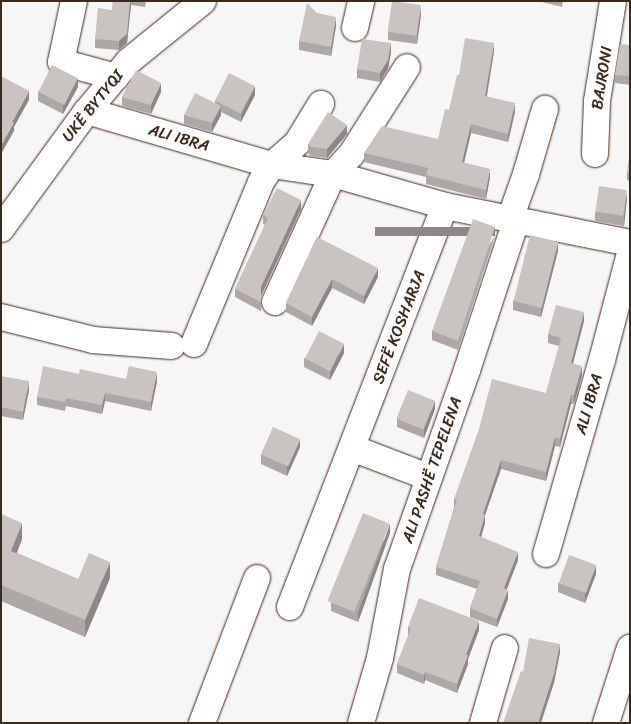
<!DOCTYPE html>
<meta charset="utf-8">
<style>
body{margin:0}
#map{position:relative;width:631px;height:724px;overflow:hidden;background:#f7f6f6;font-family:Sriracha,sans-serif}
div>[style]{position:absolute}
.roads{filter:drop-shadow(0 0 1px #3b2a1e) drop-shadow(0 0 1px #3b2a1e)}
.minor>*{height:26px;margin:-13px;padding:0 13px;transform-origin:13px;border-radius:13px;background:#fff}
.wall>*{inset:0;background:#ada8a6}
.shaded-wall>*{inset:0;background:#8d8887;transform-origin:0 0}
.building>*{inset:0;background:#c9c3c1;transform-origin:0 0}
span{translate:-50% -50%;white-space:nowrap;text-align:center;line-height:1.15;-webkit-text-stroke:4px #fff;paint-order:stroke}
.street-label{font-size:16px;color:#3b2a1e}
.frame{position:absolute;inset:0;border:2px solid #3b2a1e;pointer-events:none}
</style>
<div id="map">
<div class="roads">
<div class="minor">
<div style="left:74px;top:1px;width:62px;rotate:102deg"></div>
<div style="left:61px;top:62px;width:57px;rotate:15.3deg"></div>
<div style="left:355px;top:28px;width:28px;rotate:-77deg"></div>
<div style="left:87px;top:111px;width:193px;rotate:16.3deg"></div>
<div style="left:272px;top:165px;width:62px;rotate:8.4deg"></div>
<div style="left:333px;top:174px;width:116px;rotate:15.9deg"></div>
<div style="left:445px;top:206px;width:189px;rotate:11.3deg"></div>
<div style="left:595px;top:154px;width:53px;rotate:-87.8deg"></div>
<div style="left:597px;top:101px;width:101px;rotate:-80.9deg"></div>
<div style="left:510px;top:219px;width:48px;rotate:-70.4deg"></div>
<div style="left:526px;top:174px;width:68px;rotate:-73.7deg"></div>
<div style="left:1px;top:229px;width:146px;rotate:-53.9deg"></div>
<div style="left:87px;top:111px;width:65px;rotate:-50deg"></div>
<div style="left:129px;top:61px;width:95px;rotate:-39deg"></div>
<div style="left:275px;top:302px;width:141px;rotate:-65.6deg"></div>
<div style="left:333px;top:174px;width:26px;rotate:-47deg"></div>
<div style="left:351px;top:155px;width:104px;rotate:-57.5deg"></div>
<div style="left:1px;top:317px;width:95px;rotate:14deg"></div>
<div style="left:93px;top:340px;width:79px;rotate:4.3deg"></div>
<div style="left:194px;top:344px;width:175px;rotate:-67.5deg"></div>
<div style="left:261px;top:182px;width:20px;rotate:-57deg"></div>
<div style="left:272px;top:165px;width:33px;rotate:-41deg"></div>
<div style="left:297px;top:143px;width:46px;rotate:-58.4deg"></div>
<div style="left:352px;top:448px;width:81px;rotate:20.9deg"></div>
<div style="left:546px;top:554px;width:202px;rotate:-73.9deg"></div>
<div style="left:602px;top:360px;width:111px;rotate:-75.3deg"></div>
<div style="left:290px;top:607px;width:430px;rotate:-68.9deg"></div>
<div style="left:202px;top:723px;width:155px;rotate:-69.2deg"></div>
<div style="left:361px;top:723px;width:68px;rotate:-73.7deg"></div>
<div style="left:380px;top:658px;width:91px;rotate:-79.2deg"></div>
<div style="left:397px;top:569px;width:211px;rotate:-70.6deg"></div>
<div style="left:467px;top:370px;width:157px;rotate:-71.8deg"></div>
<div style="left:483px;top:723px;width:78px;rotate:-73.7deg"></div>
<div style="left:606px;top:723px;width:79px;rotate:-72.3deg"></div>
</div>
</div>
<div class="wall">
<div style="clip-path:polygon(113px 1px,146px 1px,145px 7px,131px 5px,127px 43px,119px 50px,95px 48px,95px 39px,112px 10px)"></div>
<div style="clip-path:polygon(538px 1px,563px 1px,562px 7px)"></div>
<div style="clip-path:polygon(317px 13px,336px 26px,331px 56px,299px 50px,299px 41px)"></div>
<div style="clip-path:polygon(421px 14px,417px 44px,388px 40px,388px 32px)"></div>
<div style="clip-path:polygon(630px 45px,630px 85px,615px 83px,615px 75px)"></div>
<div style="clip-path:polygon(494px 51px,487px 97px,515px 112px,508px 142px,471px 133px,464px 163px,490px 177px,486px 199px,426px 184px,426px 177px,364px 162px,364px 153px,438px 139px,449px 110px,459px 75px)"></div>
<div style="clip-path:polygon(391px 52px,388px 69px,380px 82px,357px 78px,357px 69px)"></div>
<div style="clip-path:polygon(78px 87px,63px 114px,38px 101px,38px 92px)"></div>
<div style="clip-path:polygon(161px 92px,151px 114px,122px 106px,122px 97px)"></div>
<div style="clip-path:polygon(255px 95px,241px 122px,221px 112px,221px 115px,212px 132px,184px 124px,184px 115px,215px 103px,215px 101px)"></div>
<div style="clip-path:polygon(347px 134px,327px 158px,311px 156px,308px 153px,308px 144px)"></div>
<div style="clip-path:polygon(630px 153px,630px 181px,627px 180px,627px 172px)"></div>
<div style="clip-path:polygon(627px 198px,624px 226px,595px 221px,595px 212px)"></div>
<div style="clip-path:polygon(301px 209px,261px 296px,261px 311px,235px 297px,235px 289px,265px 225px,263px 224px,263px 215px)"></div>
<div style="clip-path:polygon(495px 236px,458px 350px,432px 340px,432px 331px)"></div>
<div style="clip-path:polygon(317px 237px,378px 277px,364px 304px,332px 288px,312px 326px,286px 312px,286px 303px)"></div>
<div style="clip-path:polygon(558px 251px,541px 317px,513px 310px,513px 301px)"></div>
<div style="clip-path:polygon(584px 321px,573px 363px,582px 375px,574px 404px,571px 404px,560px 447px,555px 446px,546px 481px,501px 469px,485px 515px,485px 523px,481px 537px,518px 560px,506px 589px,508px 599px,497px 627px,470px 617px,470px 608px,477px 589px,436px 575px,436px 567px,454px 508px,454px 499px,546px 393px,559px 346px,548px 343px,548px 334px)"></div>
<div style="clip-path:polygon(344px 353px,330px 380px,304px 367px,304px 358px)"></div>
<div style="clip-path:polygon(79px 374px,126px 379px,157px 381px,151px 411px,105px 401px,102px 414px,66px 406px,65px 411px,37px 405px,37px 397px)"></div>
<div style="clip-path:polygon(1px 376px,29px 390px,23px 420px,1px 416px)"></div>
<div style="clip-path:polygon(435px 409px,424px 438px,397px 427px,397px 419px)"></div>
<div style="clip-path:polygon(300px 447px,287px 476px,261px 464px,261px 455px)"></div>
<div style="clip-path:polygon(1px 514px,22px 539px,17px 553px,78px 579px,110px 578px,85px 637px,1px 601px)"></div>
<div style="clip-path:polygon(390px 533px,358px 622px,331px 611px,331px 602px)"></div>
<div style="clip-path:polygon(596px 574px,585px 603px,558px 592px,558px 583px)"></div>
<div style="clip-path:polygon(408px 627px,479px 630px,468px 659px,468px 664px,457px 693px,425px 680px,424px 684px,397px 673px,397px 664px,408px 636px)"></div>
</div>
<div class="shaded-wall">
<div style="clip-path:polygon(130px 1px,131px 5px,127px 43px,119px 50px,119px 41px)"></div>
<div style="clip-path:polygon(421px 5px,421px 14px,417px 44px,417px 36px)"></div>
<div style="clip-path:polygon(336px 17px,336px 26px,331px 56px,331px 47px)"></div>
<div style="clip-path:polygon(391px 43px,391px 52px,388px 69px,380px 82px,380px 73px)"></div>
<div style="clip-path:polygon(494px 43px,494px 51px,485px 105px,485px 96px)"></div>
<div style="clip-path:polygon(78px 78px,78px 87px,63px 114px,63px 105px)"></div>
<div style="clip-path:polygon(161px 83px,161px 92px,151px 114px,151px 105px)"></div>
<div style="clip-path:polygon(255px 86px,255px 95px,241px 122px,241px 114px)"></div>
<div style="clip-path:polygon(29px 91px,29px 100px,14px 127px,14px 131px,1px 154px,1px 146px,12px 122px)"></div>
<div style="clip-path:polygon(515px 103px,515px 112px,508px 142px,508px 134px)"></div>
<div style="clip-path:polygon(221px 106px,221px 115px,212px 132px,212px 123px)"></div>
<div style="clip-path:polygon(471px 124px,471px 133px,462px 171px,462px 162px)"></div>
<div style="clip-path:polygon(347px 125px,347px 134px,327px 158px,327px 149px)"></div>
<div style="clip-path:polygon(490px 169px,490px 177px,486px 199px,486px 190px)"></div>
<div style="clip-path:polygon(627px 190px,627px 198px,624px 226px,624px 218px)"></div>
<div style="clip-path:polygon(301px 200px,301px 209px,261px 296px,261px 311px,261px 287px)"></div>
<div style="left:495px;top:227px;width:9px;height:120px;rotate:90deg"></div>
<div style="clip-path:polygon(558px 242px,558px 251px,541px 317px,541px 309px)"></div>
<div style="clip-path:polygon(378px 268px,378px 277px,364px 304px,364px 296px)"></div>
<div style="clip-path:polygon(332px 279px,332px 288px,312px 326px,312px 317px)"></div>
<div style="clip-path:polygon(584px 312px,584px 321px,571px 371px,571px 363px)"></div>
<div style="clip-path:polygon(344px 344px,344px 353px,330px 380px,330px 372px)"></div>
<div style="clip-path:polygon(582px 366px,582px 375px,574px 404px,574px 395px)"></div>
<div style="clip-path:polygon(157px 372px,157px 381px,151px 411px,151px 402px)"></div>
<div style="clip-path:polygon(29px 381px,29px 390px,23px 420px,23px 412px)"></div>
<div style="clip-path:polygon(105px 393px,105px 401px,102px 414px,102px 405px)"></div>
<div style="clip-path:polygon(571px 395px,571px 404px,560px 447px,560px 439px)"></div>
<div style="clip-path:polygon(435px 401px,435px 409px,424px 438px,424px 429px)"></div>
<div style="clip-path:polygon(555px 437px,555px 446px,546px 481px,546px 472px)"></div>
<div style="clip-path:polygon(300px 439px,300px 447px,287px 476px,287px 467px)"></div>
<div style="clip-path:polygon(501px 460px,501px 469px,485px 515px,485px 523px,479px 545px,479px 536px,483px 514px)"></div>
<div style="clip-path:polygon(22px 523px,22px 539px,11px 567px,11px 551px)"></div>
<div style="clip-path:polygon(390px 524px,390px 533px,358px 622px,358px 613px)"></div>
<div style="clip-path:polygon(518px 552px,518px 560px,504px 597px,504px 588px)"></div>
<div style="clip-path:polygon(110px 562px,110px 578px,85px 637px,85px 620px)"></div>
<div style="clip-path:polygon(596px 565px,596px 574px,585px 603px,585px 594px)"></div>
<div style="clip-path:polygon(508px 590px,508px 599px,497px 627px,497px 619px)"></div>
<div style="clip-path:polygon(479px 621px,479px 630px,468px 659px,468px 664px,457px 693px,457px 684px,466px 655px)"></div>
<div style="clip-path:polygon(560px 644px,560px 653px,554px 683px,541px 723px,538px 723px)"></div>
<div style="clip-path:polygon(425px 672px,425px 680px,424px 684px,424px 675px)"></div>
</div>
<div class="building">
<div style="clip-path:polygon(113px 1px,130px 1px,127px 34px,119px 41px,95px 39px,98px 8px,112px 10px)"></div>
<div style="left:392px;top:1px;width:29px;height:31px;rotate:8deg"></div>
<div style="clip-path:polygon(307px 3px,317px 13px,336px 17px,331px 47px,299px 41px)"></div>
<div style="clip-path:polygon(465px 38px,494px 43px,485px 96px,515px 103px,508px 134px,471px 124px,462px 162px,490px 169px,486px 190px,426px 175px,428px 168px,364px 153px,382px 126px,438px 139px,445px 109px,449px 110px,457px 75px,459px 75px)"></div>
<div style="clip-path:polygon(362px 39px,391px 43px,388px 60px,380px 73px,357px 69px)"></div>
<div style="clip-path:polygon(620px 44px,630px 45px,630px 76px,615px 75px)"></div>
<div style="left:52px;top:65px;width:29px;height:30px;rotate:27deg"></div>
<div style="clip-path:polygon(136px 70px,161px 83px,151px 105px,122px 97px)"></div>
<div style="left:229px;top:73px;width:29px;height:31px;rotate:27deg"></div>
<div style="clip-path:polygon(1px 76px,29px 91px,12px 122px,14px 123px,1px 146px)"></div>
<div style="clip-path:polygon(195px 93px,221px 106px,212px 123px,184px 115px)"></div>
<div style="clip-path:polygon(328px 112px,347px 125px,327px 149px,311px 147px,308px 144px)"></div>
<div style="clip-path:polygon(630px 153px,630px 172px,627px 172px)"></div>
<div style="left:599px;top:186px;width:28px;height:26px;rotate:8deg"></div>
<div style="clip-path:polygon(277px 188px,301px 200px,261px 287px,261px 302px,235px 289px,268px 218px,263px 215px)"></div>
<div style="clip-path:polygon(473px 219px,495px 227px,458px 341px,432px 331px)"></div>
<div style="left:530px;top:235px;width:29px;height:68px;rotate:14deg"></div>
<div style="clip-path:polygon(317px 237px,378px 268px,364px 296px,332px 279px,312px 317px,286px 303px)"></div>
<div style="clip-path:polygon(556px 305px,584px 312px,571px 363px,582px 366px,574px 395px,571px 395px,560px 439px,555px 437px,546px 472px,501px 460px,483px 514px,485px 515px,479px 536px,518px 552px,504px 588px,508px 590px,497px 619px,470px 608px,480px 581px,436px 567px,457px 500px,454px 499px,479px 429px,492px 379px,546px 393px,561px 338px,548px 334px)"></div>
<div style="left:319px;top:331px;width:28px;height:31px;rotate:27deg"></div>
<div style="clip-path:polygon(43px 366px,79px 374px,80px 369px,126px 379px,129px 366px,157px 372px,151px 402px,105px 393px,102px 405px,66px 398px,65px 402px,37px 397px)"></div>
<div style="clip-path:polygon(1px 376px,29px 381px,23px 412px,1px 407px)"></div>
<div style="left:408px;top:390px;width:29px;height:31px;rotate:22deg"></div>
<div style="left:273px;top:427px;width:30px;height:30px;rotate:24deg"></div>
<div style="left:363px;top:513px;width:29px;height:95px;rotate:22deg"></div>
<div style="clip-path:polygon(1px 514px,22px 523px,11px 551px,78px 579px,89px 553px,110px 562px,85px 620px,1px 585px)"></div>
<div style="left:569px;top:555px;width:29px;height:30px;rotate:20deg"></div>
<div style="clip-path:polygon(419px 598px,479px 621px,466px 655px,468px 655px,457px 684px,425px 672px,424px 675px,397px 664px,411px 628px,408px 627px)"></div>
<div style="clip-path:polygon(529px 638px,560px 644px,554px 674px,538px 723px,503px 723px,521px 671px,523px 672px)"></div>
</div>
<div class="street-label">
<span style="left:602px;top:78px;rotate:-81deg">BAJRONI</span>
<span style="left:93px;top:106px;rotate:-51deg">UKË BYTYQI</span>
<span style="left:179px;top:138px;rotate:16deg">ALI IBRA</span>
<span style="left:399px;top:327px;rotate:-69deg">SEFË KOSHARJA</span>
<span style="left:589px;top:404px;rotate:-74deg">ALI IBRA</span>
<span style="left:432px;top:470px;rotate:-71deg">ALI PASHË TEPELENA</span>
</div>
<div class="frame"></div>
</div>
